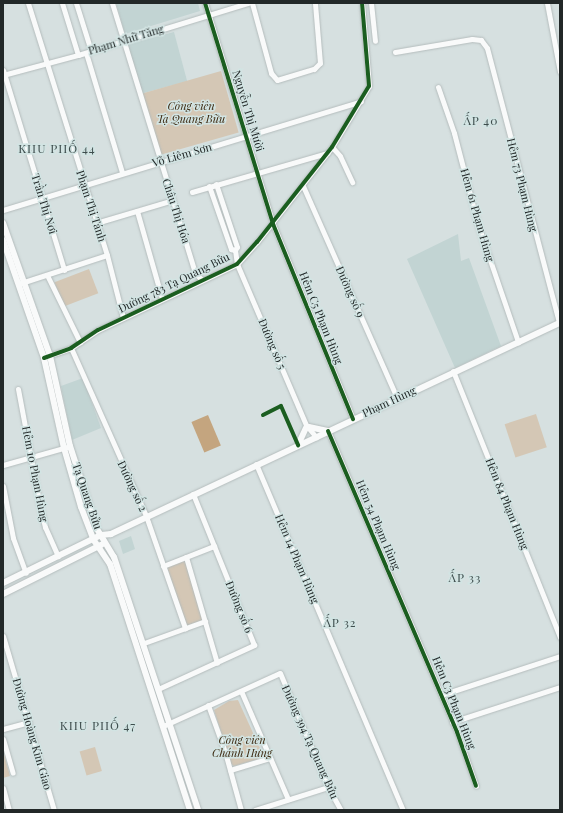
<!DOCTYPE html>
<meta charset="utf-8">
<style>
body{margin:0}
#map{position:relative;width:563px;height:813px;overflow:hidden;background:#d6e0e0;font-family:"Playfair Display",serif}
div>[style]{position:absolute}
.built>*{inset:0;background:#c2d4d3;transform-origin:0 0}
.green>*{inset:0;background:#d4c7b5;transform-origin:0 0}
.water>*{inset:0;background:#c4a57f;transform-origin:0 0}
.roads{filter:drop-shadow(0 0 1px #b4bcbc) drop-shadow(0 0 1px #b4bcbc)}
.minor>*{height:5px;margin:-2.5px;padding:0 2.5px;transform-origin:2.5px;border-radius:2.5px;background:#f9fafa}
.major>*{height:6px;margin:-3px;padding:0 3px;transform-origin:3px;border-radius:3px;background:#f9fafa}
.cycleway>*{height:4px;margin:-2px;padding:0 2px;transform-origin:2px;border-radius:2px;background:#1b5e20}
span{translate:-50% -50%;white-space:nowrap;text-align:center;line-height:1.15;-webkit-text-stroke:3px #d2e4e3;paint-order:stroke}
.street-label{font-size:11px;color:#222828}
.park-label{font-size:11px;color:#3c280f;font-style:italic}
.neighbourhood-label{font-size:12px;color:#3e4d4d;letter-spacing:1px}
.frame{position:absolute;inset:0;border:4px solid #222828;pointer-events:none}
</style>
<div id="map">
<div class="built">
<div style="clip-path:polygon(116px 3px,198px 3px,200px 11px,125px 34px)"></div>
<div style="left:174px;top:32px;width:51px;height:48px;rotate:75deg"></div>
<div style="clip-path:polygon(458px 234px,461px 261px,469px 258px,501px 346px,455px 368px,407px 259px)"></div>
<div style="clip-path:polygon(83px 378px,101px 428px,72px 440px,61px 386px)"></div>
<div style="clip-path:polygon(131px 536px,135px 549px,123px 554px,119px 541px)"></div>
</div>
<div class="green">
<div style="left:221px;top:71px;width:64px;height:82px;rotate:74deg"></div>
<div style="left:89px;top:269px;width:26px;height:37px;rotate:69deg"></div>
<div style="left:536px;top:414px;width:35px;height:33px;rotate:72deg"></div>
<div style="left:184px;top:558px;width:65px;height:19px;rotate:72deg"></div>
<div style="clip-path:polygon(238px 700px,263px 755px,262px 758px,234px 766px,231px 764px,214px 710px,229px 701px)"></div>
<div style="left:95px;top:747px;width:25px;height:16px;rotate:74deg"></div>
<div style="clip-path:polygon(3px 750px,10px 776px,3px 778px)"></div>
</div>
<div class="water">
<div style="left:208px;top:415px;width:33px;height:18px;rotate:67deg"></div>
</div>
<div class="roads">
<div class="minor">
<div style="left:28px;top:3px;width:264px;rotate:72.6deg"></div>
<div style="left:107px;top:255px;width:65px;rotate:75.7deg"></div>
<div style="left:62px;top:3px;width:54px;rotate:72.9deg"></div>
<div style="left:76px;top:3px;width:50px;rotate:72.6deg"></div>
<div style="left:112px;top:3px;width:282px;rotate:72.9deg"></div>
<div style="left:195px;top:273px;width:10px;rotate:45deg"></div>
<div style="left:205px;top:3px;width:231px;rotate:72.9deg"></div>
<div style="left:273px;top:224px;width:211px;rotate:67.7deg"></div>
<div style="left:252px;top:3px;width:73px;rotate:74.8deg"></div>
<div style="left:271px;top:73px;width:9px;rotate:49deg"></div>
<div style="left:277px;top:80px;width:39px;rotate:-17deg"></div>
<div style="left:314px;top:69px;width:8px;rotate:-45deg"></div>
<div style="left:320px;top:63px;width:60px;rotate:-94.8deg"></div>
<div style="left:371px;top:3px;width:38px;rotate:84deg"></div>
<div style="left:547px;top:3px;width:70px;rotate:79.3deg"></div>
<div style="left:395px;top:52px;width:78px;rotate:-9.6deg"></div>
<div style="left:472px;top:39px;width:9px;rotate:6deg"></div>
<div style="left:481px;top:40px;width:10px;rotate:53deg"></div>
<div style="left:487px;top:48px;width:284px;rotate:75.3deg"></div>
<div style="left:86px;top:53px;width:124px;rotate:73.2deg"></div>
<div style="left:3px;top:70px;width:209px;rotate:73deg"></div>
<div style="left:3px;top:75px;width:78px;rotate:-14.9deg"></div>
<div style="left:78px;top:55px;width:178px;rotate:-17deg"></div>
<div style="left:438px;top:87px;width:49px;rotate:70.8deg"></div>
<div style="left:454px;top:133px;width:95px;rotate:75.4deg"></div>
<div style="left:478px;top:225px;width:124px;rotate:71.1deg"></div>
<div style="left:332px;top:147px;width:12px;rotate:48deg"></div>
<div style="left:340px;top:156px;width:29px;rotate:65deg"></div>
<div style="left:216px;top:184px;width:66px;rotate:71.6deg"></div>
<div style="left:237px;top:247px;width:4px;rotate:124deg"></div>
<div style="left:209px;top:186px;width:67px;rotate:70.8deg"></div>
<div style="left:231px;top:249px;width:4px;rotate:14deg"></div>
<div style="left:303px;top:186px;width:232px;rotate:66.1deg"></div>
<div style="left:192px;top:192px;width:141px;rotate:-16.1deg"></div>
<div style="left:3px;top:210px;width:374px;rotate:-16.9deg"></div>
<div style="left:137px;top:211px;width:91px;rotate:74.1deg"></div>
<div style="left:96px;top:223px;width:80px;rotate:-16.6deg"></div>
<div style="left:235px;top:250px;width:14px;rotate:82deg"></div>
<div style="left:237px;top:264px;width:175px;rotate:66.8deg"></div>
<div style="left:306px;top:425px;width:16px;rotate:50deg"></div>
<div style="left:47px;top:275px;width:75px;rotate:63.8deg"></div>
<div style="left:21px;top:283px;width:90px;rotate:-18deg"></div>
<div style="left:71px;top:348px;width:184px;rotate:65.9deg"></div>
<div style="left:146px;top:516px;width:119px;rotate:70.8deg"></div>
<div style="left:48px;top:356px;width:24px;rotate:-19deg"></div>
<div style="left:71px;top:348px;width:32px;rotate:-34deg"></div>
<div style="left:98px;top:330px;width:154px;rotate:-25.4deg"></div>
<div style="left:237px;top:264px;width:30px;rotate:-48deg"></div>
<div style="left:257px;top:242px;width:121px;rotate:-51.7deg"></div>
<div style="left:332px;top:147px;width:71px;rotate:-58.8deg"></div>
<div style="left:369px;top:86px;width:83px;rotate:-94.8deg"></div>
<div style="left:453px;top:371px;width:287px;rotate:68.1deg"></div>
<div style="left:18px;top:389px;width:120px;rotate:79.4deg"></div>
<div style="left:40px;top:507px;width:21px;rotate:76deg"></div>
<div style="left:45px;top:527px;width:32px;rotate:66deg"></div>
<div style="left:328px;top:431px;width:327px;rotate:66.8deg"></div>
<div style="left:457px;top:732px;width:57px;rotate:70.6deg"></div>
<div style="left:256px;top:464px;width:376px;rotate:67deg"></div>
<div style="left:3px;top:465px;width:66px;rotate:-15.7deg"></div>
<div style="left:3px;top:486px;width:53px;rotate:79.1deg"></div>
<div style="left:13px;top:538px;width:37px;rotate:70deg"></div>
<div style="left:186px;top:557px;width:110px;rotate:73.7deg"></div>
<div style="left:163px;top:566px;width:55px;rotate:-21.4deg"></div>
<div style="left:3px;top:636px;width:181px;rotate:73.7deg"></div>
<div style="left:144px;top:643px;width:65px;rotate:-19.8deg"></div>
<div style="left:158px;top:689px;width:106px;rotate:-24.6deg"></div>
<div style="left:254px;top:645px;width:163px;rotate:-112deg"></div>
<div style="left:241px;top:691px;width:118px;rotate:66.5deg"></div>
<div style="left:441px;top:695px;width:125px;rotate:-18.1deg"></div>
<div style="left:208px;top:705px;width:50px;rotate:70.1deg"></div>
<div style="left:225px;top:752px;width:60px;rotate:74.6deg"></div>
<div style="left:452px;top:722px;width:114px;rotate:-18deg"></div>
<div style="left:163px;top:726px;width:128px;rotate:-24.4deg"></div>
<div style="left:280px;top:673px;width:124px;rotate:67.2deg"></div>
<div style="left:328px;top:787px;width:26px;rotate:61deg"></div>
<div style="left:3px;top:729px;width:27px;rotate:-15deg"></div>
<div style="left:3px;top:739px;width:35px;rotate:74deg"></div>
<div style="left:230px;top:770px;width:42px;rotate:-16.7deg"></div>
<div style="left:3px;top:788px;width:23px;rotate:75deg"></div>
<div style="left:255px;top:810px;width:77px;rotate:-17.5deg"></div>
</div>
<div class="major">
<div style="left:3px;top:223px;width:141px;rotate:70.5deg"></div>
<div style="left:50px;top:356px;width:92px;rotate:77.5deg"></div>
<div style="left:70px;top:446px;width:87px;rotate:72deg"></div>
<div style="left:97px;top:529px;width:33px;rotate:59deg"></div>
<div style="left:114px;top:557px;width:267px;rotate:71.6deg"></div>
<div style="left:3px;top:240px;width:125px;rotate:70.8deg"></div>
<div style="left:44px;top:358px;width:92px;rotate:77.5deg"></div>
<div style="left:64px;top:448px;width:61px;rotate:73.9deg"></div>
<div style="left:81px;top:507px;width:34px;rotate:69deg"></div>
<div style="left:93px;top:539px;width:30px;rotate:56deg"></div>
<div style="left:110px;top:564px;width:259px;rotate:72deg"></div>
<div style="left:309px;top:427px;width:19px;rotate:12deg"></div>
<div style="left:298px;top:445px;width:19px;rotate:-65deg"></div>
<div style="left:3px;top:583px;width:109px;rotate:-26.1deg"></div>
<div style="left:101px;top:535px;width:10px;rotate:-6deg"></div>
<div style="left:111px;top:534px;width:496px;rotate:-25.2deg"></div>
<div style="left:3px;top:594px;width:110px;rotate:-26.6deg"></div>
</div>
</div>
<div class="cycleway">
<div style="left:205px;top:3px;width:231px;rotate:72.9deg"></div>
<div style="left:273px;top:224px;width:211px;rotate:67.7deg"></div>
<div style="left:44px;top:358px;width:29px;rotate:-20deg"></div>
<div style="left:71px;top:348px;width:32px;rotate:-34deg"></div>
<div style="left:98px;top:330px;width:154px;rotate:-25.4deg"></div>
<div style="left:237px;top:264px;width:30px;rotate:-48deg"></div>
<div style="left:257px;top:242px;width:121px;rotate:-51.7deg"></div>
<div style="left:332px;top:147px;width:71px;rotate:-58.8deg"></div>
<div style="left:369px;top:86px;width:83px;rotate:-94.8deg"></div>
<div style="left:263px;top:415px;width:20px;rotate:-27deg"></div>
<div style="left:281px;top:406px;width:43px;rotate:66.4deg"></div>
<div style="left:328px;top:431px;width:327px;rotate:66.8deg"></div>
<div style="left:457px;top:732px;width:57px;rotate:70.6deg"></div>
</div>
<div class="street-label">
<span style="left:126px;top:40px;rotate:-17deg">Phạm Nhữ Tăng</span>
<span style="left:248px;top:111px;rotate:73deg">Nguyễn Thị Mười</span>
<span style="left:182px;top:155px;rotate:-16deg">Võ Liêm Sơn</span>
<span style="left:522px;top:185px;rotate:76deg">Hẻm 73 Phạm Hùng</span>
<span style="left:44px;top:204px;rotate:73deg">Trần Thị Nơi</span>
<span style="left:91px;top:206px;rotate:72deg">Phạm Thị Tánh</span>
<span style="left:176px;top:211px;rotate:72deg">Châu Thị Hóa</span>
<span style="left:477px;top:215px;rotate:74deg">Hẻm 61 Phạm Hùng</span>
<span style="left:174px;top:283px;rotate:-26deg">Đường 783 Tạ Quang Bửu</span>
<span style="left:350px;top:292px;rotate:66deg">Đường số 9</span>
<span style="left:321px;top:318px;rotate:68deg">Hẻm C5 Phạm Hùng</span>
<span style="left:272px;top:344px;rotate:67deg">Đường số 5</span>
<span style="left:389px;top:402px;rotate:-25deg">Phạm Hùng</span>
<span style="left:35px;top:474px;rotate:79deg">Hẻm 10 Phạm Hùng</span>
<span style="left:132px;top:486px;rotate:65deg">Đường số 2</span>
<span style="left:87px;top:496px;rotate:71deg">Tạ Quang Bửu</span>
<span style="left:507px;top:504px;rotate:68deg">Hẻm 84 Phạm Hùng</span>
<span style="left:378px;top:525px;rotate:67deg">Hẻm 54 Phạm Hùng</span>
<span style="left:297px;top:559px;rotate:67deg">Hẻm 14 Phạm Hùng</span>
<span style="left:239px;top:607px;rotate:68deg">Đường số 6</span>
<span style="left:454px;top:703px;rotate:68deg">Hẻm C3 Phạm Hùng</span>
<span style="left:32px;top:734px;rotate:74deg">Đường Hoàng Kim Giao</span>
<span style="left:310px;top:742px;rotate:66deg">Đường 394 Tạ Quang Bửu</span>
</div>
<div class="park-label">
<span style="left:191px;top:113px">Công viên<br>Tạ Quang Bữu</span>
<span style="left:242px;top:747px">Công viên<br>Chánh Hưng</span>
</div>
<div class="neighbourhood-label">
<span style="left:481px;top:121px">ẤP 40</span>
<span style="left:57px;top:149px">KHU PHỐ 44</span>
<span style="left:465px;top:578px">ẤP 33</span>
<span style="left:340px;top:623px">ẤP 32</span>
<span style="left:98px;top:726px">KHU PHỐ 47</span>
</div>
<div class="frame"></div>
</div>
